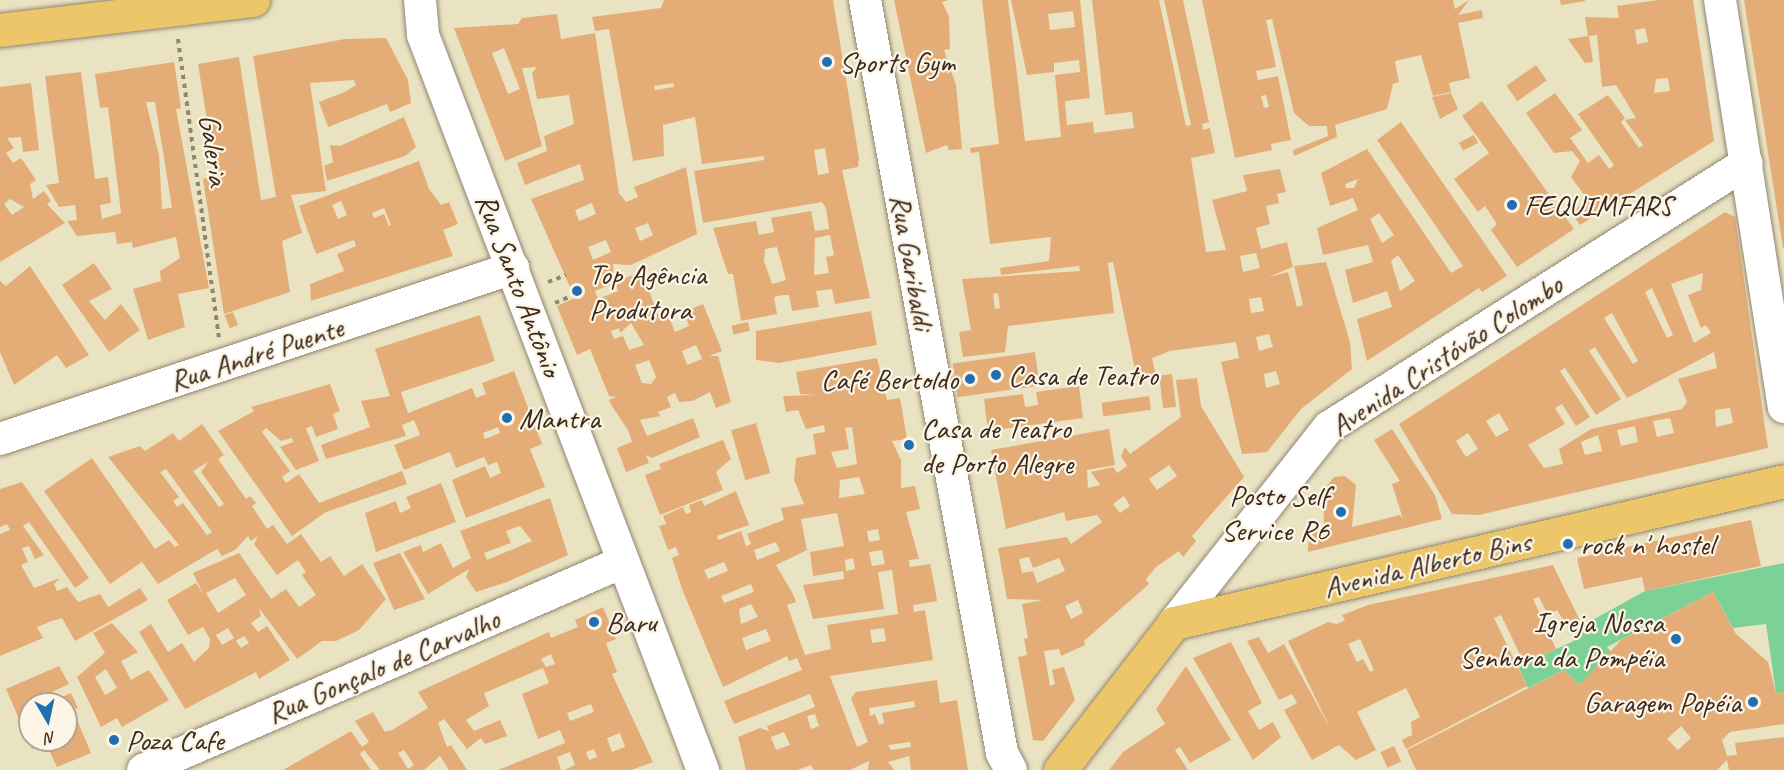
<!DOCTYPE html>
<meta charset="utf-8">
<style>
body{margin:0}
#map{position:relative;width:1784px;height:770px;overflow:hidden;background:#eae3c2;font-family:Caveat,sans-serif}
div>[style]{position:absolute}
.green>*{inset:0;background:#7cd296}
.building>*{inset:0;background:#e4ad78;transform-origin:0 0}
.path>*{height:4px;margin-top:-2px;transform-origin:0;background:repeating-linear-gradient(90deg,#928670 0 4.5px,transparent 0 9px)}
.roads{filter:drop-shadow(0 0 2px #928670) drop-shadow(0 0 2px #928670)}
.minor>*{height:32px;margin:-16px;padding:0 16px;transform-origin:16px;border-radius:16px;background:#fff}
.major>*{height:33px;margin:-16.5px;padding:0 16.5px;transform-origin:16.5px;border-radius:16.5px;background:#ecc669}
.dots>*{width:16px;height:16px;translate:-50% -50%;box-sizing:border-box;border:3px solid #fcf5e5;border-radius:50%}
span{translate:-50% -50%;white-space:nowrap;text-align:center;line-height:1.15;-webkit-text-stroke:4.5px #fcf5e5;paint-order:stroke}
.poi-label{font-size:30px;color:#3b2a1e}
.left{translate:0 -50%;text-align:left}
.right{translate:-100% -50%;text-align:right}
.street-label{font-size:30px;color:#3b2a1e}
.north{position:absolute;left:18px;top:692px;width:60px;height:60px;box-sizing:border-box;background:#fcf5e5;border:2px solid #afa495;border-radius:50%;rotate:171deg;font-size:16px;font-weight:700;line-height:24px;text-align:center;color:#3b2a1e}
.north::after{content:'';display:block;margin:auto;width:21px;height:27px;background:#1f6fb2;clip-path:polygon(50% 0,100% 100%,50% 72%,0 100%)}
</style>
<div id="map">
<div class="green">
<div style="clip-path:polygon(1784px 563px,1784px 692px,1776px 693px,1766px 624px,1733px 628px,1713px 592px,1607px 647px,1613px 654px,1579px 685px,1564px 670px,1528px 688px,1518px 666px,1574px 641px,1571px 632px,1645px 591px)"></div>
</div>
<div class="building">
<div style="clip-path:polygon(evenodd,664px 0,833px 0,859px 158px,858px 167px,842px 170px,870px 298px,835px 304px,832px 289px,816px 291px,819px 307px,792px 311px,789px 295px,783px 295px,774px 297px,777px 314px,741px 321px,733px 274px,728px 274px,713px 228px,756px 221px,759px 235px,774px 232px,771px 218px,811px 211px,815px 231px,829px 229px,826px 208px,822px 202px,703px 223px,694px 171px,764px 160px,764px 156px,702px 164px,695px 117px,663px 125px,664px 156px,633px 161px,609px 29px,595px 31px,592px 17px,661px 8px,664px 0,673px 83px,674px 87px,655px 90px,654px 86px,673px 83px,664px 0,825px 148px,829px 173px,818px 175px,814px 150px,825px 148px,664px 0,830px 235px,834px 255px,826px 257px,829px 273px,814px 275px,815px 238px,830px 235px,664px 0,777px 247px,786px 280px,772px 284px,764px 261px,765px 249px,777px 247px)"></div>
<div style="clip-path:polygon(894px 0,948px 0,942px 2px,949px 16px,950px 49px,944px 50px,956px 85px,962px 149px,949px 150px,947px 145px,926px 153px)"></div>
<div style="clip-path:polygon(evenodd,982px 0,1008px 0,1025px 141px,1061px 137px,1055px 75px,1080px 72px,1079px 60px,1054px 63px,1054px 72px,1027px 75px,1011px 0,1080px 0,1090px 98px,1065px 101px,1067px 125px,1093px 122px,1094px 133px,1134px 128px,1132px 112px,1105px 115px,1092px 0,1159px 0,1186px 126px,1191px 125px,1164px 0,1183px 0,1209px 122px,1202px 124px,1203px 130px,1210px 128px,1215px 153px,1191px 158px,1206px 252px,1226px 250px,1212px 200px,1247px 191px,1243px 175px,1280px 169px,1286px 192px,1277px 194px,1279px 203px,1266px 206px,1270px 224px,1256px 228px,1261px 249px,1287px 242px,1293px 267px,1268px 277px,1288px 272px,1297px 307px,1303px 305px,1294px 266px,1326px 262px,1350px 342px,1352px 369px,1301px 409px,1267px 452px,1242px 454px,1221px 362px,1239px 358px,1236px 342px,1170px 351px,1152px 358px,1156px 376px,1137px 379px,1113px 262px,1108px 263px,1114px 313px,1008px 326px,1005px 352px,963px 357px,959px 332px,971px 330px,962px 279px,1080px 271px,1079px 266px,1001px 275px,1000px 268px,1049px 261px,1051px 237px,990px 244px,979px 152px,971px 153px,970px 148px,999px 144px,982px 0,1073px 11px,1075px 27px,1050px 30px,1048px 14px,1073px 11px,982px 0,1256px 253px,1260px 268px,1243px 272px,1240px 256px,1256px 253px,982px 0,998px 293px,1000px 308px,995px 309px,993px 294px,998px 293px,982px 0,1261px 297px,1264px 311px,1251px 313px,1249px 299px,1261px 297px,982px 0,1269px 334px,1273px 347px,1259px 351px,1256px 337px,1269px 334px,982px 0,1276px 371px,1280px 384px,1266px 388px,1264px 374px,1276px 371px)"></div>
<div style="clip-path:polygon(evenodd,1202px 0,1453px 0,1455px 9px,1469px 0,1458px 15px,1482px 10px,1483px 18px,1458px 23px,1470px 78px,1449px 83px,1451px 92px,1433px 96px,1421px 55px,1395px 61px,1399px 82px,1393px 84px,1387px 109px,1335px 125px,1337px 137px,1294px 156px,1293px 150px,1328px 136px,1327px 126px,1309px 126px,1294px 113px,1272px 19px,1266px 20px,1276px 67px,1256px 71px,1258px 80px,1278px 76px,1291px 140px,1271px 144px,1272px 150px,1235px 158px,1202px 0,1266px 95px,1269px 107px,1264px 108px,1261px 96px,1266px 95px)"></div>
<div style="clip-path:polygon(1560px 0,1585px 0,1585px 1px,1561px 5px)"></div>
<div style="clip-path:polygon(evenodd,1658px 0,1693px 0,1714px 141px,1580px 225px,1571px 212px,1588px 200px,1571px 177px,1580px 161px,1572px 151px,1554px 153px,1526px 113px,1555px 93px,1582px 130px,1570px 138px,1588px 163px,1599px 155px,1609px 169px,1614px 165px,1578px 114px,1608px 95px,1625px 118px,1621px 122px,1639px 148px,1643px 145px,1625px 120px,1636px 118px,1616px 85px,1602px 87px,1597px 35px,1588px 36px,1585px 17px,1619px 18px,1617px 6px,1658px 0,1645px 28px,1648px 42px,1637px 44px,1635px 30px,1645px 28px,1658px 0,1668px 78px,1670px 91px,1654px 93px,1656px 79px,1668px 78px)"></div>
<div style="clip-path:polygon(1744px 0,1784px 0,1784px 248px,1783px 248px)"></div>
<div style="clip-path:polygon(evenodd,557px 14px,561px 39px,595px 33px,619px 193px,626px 202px,638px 197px,634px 187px,686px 167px,697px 234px,631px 265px,613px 264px,614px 283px,595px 291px,598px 299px,618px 291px,615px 282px,641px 272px,661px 321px,669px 317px,675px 332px,689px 326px,684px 312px,703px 304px,722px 351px,709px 356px,718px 356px,731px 402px,716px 408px,710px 392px,692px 401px,679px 402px,675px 393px,667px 397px,671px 407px,658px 412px,660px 416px,640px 420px,647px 436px,693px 418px,700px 437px,652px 458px,646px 455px,649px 463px,626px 472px,617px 448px,632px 442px,628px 430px,612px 406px,609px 400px,616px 397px,609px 396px,590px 349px,577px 355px,557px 306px,575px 298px,531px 199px,584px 180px,580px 164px,525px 185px,517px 163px,547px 151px,544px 136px,574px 124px,569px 95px,537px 99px,532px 73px,537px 67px,522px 68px,542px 146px,505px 161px,454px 28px,518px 24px,522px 18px,557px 14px,504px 48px,520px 89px,508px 94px,492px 53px,504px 48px,557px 14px,592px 203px,596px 214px,579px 221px,575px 210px,592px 203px,557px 14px,648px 223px,653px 235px,640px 241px,635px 228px,648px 223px,557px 14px,606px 240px,611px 252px,593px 260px,588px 247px,606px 240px,557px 14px,631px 323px,644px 345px,629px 350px,623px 336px,614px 339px,611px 331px,619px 328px,620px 333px,631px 323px,557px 14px,696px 345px,702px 359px,687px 365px,682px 351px,696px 345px,557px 14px,649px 360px,656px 377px,651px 384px,642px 383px,635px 365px,649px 360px)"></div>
<div style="clip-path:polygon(1589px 36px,1593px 62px,1585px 63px,1568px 39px)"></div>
<div style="clip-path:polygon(386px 38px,408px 80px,411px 103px,390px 112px,387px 104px,328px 127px,319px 102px,345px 92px,356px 85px,354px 80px,310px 83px,326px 191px,291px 195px,302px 233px,282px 241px,290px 292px,224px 314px,203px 179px,216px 176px,198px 64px,239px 57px,261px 200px,276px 197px,253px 56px,345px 39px)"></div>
<div style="clip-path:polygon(evenodd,174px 62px,181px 108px,176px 109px,209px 288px,178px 294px,185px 327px,148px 340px,133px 289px,161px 281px,160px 271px,180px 258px,176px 237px,133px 248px,132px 242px,117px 244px,115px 232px,77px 236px,67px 221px,77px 220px,75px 205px,59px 207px,46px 185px,59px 183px,45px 76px,81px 72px,95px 179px,108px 177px,111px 203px,100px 205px,102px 219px,121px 213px,108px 107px,100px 108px,95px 74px,174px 62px,146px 102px,155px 102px,172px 208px,162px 209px,159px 155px,146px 102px)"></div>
<div style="left:1536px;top:65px;width:19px;height:36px;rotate:55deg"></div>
<div style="clip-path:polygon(evenodd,31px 83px,39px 150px,23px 152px,21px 137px,7px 138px,14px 148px,6px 153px,13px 163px,21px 158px,36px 180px,30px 184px,33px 199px,44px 191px,51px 201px,47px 204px,65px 223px,0 262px,0 87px,31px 83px,10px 199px,24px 207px,12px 215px,4px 204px,10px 199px)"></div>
<div style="clip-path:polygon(1451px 93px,1458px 109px,1440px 119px,1432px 97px)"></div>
<div style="clip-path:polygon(1482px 101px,1574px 229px,1517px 267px,1491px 230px,1497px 224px,1485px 206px,1478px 212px,1454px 179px,1489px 153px,1462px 116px)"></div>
<div style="clip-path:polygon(404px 117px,416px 147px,405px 156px,327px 181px,324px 166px,333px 162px,330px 145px,340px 146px)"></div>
<div style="clip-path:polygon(evenodd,1401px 122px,1507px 276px,1482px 292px,1479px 288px,1367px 361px,1357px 319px,1392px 307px,1387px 291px,1353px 303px,1345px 270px,1373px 262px,1368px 245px,1323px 255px,1317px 228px,1358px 210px,1353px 198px,1330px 206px,1321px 173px,1367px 149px,1451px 273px,1463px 266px,1377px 140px,1401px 122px,1358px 179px,1354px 188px,1346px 188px,1345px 184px,1358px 179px,1401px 122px,1379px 213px,1394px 235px,1382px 243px,1370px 219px,1379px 213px,1401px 122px,1398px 255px,1415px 281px,1400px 291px,1391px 261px,1398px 255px)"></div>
<div style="left:1474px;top:135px;width:9px;height:17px;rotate:63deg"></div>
<div style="clip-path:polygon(evenodd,419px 161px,429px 189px,441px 205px,449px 202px,458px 224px,443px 230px,453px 256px,311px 301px,310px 284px,344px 271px,337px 254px,356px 246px,354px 240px,316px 254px,299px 206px,419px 161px,341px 201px,347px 215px,338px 219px,332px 205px,341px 201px,419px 161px,384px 208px,391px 225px,389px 226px,384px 214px,374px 218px,372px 213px,384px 208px)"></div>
<div style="clip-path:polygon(evenodd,1725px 212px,1735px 217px,1768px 448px,1479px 515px,1452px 514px,1399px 424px,1725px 212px,1703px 273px,1701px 290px,1688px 295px,1701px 328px,1706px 325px,1711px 333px,1694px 343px,1671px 284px,1703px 273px,1725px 212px,1652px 288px,1673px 335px,1667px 338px,1645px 292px,1652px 288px,1725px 212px,1612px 313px,1638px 361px,1633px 364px,1604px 318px,1612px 313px,1725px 212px,1595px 347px,1627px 398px,1714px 352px,1717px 368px,1678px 379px,1687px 402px,1682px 409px,1591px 429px,1559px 449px,1563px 464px,1544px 468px,1528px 445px,1565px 424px,1555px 408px,1562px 404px,1576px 426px,1590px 417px,1560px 371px,1565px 368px,1596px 415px,1621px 399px,1589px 351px,1595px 347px,1725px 212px,1730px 408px,1733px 423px,1716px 427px,1715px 410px,1730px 408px,1725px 212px,1499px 413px,1509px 430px,1496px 437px,1486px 421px,1499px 413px,1725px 212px,1670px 418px,1674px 433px,1657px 437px,1653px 421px,1670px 418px,1725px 212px,1635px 426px,1638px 442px,1621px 446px,1617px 430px,1635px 426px,1725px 212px,1468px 433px,1478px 449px,1466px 457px,1456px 441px,1468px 433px,1725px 212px,1598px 435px,1602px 451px,1585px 455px,1581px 442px,1598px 435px)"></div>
<div style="clip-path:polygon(94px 263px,112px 289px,89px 301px,105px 320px,121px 304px,140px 330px,109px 352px,62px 285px)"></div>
<div style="clip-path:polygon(30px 266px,89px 355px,66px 368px,57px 355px,14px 385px,0 352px,0 281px,6px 286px)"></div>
<div style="clip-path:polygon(871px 311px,877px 345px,779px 363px,756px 360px,756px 331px)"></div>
<div style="left:233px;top:312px;width:14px;height:9px;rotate:69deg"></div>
<div style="clip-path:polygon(evenodd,480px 315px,495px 361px,401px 392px,408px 413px,472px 388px,476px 398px,486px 394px,482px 383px,514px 371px,542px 444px,530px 449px,545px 487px,466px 518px,452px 480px,485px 466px,490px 478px,501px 473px,497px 462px,488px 465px,484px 457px,456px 468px,450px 452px,404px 470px,394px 445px,420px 435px,414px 420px,402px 425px,406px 436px,326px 459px,321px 445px,370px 427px,361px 401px,390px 396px,375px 349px,480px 315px,498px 427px,500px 433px,485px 439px,483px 433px,498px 427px)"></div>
<div style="left:748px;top:322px;width:9px;height:17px;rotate:77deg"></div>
<div style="left:1035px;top:352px;width:34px;height:83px;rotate:82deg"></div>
<div style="clip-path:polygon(evenodd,877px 358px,887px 400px,900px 398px,907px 439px,892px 441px,901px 460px,901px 488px,915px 486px,920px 509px,906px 512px,919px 559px,909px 560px,910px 567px,930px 564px,934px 583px,937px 601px,913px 605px,914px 612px,925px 610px,933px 660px,830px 676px,857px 747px,868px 742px,851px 698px,856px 692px,937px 680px,940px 703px,957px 700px,968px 770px,911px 770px,909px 756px,888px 762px,894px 770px,868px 770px,869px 761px,850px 770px,814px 770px,811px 765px,797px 770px,746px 770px,738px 737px,760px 728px,769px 731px,767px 726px,815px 707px,810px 694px,734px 724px,724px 701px,802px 670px,797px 658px,789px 661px,787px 656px,723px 687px,682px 589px,672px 558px,679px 555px,676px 547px,668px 550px,659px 526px,666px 524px,663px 516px,683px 507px,686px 514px,691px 512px,689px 505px,702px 500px,704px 506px,736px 491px,749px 525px,717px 536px,718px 540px,741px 531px,746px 546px,751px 544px,747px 534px,784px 520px,781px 508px,804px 504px,794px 480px,796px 458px,816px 454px,813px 434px,825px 432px,824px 425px,806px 429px,798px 410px,786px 412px,783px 396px,817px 395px,800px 394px,796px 372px,877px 358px,852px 427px,857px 464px,837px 468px,831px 452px,849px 449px,845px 428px,852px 427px,877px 358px,859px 477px,865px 494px,839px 498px,840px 480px,859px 477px,877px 358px,837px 513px,844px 546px,810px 552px,813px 576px,843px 571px,844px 579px,803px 585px,813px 619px,884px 609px,878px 572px,892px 570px,898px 614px,827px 625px,831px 649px,805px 655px,787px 605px,796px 602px,793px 594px,776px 565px,807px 550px,801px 519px,837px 513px,877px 358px,878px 529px,880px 540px,869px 542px,867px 531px,878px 529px,877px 358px,776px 542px,780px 551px,757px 560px,754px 550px,776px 542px,877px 358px,882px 550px,885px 564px,872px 566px,869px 552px,882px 550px,877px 358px,853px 558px,855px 569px,846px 571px,845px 560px,853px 558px,877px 358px,724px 562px,728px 571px,708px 579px,704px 570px,724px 562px,877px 358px,751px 584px,754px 592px,724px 603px,721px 596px,751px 584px,877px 358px,751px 604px,758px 617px,741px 624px,739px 609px,751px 604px,877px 358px,884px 628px,886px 641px,872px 643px,870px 630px,884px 628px,877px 358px,766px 629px,771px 641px,746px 650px,742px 638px,766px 629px,877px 358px,914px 701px,915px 707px,882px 713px,884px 723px,879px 725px,875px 714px,870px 716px,869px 708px,914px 701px,877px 358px,815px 714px,819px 726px,811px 729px,807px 716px,815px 714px,877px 358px,784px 732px,790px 745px,776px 750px,771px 737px,784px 732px,877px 358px,910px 742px,911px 747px,891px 750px,888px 745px,910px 742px)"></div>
<div style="left:1172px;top:374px;width:33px;height:13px;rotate:83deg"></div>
<div style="clip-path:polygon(evenodd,1197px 378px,1201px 406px,1244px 477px,1192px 536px,1196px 541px,1183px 557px,1179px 551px,1156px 567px,1146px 579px,1149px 584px,1084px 641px,1085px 645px,1061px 656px,1059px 649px,1044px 651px,1050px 686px,1055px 684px,1052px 670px,1064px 667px,1075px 700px,1043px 741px,1033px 740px,1018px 657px,1027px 655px,1024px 639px,1028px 638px,1022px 604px,1043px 600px,1007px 599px,998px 548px,1067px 537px,1071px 544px,1102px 522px,1097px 515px,1066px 521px,1064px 512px,1006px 529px,991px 450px,1109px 429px,1115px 465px,1087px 470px,1088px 488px,1100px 485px,1091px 472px,1113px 467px,1117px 473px,1127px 466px,1121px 456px,1125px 447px,1130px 454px,1181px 417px,1176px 380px,1197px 378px,1169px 465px,1177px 476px,1157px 490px,1149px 479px,1169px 465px,1197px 378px,1124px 496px,1130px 506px,1120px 513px,1113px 504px,1124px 496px,1197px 378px,1029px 557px,1033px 568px,1059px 558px,1065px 571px,1037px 583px,1033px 571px,1022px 573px,1019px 559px,1029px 557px,1197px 378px,1078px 600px,1083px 613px,1071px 619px,1065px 606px,1078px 600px)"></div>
<div style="clip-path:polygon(330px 384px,340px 411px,333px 414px,338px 429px,316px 437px,312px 426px,306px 428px,319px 461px,296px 470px,280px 447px,293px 442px,292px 438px,281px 441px,266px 428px,262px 432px,290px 471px,282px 477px,286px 483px,299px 474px,319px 503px,402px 471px,407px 484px,326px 512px,292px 536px,218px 431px,254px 411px,251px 407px)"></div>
<div style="clip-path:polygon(1079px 386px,1083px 418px,988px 431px,984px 399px,1023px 394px,1025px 407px,1038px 405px,1036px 392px)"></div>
<div style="left:1149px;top:396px;width:14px;height:48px;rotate:82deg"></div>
<div style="left:756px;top:423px;width:52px;height:26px;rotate:74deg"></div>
<div style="clip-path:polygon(evenodd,202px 424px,224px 455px,218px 459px,246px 499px,250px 496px,256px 503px,252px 506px,267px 529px,273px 525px,287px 544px,301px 534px,321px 562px,330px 556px,344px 576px,362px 564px,386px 599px,359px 630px,336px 641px,322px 641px,297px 659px,259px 608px,261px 616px,251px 623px,258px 632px,267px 626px,290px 660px,259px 679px,256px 672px,185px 709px,139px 632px,151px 624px,168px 652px,182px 643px,194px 662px,209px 648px,210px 639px,203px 627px,188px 635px,167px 600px,196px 583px,203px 594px,193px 573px,239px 553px,271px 599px,286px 589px,299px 607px,316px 595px,302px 575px,306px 572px,298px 560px,277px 575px,254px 544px,258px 536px,251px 541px,248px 536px,235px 550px,222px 556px,217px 549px,158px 584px,142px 562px,110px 584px,44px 491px,92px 458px,155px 549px,169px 540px,175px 547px,179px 545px,108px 457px,140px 446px,145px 451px,173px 433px,179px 441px,202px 424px,208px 462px,201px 472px,224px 504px,219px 507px,193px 471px,208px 462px,202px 424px,166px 469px,212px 532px,207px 535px,183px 503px,177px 507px,173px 501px,179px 497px,160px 472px,166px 469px,202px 424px,235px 578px,246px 595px,218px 613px,206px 593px,235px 578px,202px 424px,228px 628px,234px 638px,222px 645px,216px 635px,228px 628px,202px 424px,244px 636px,249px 643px,241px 648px,236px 641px,244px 636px)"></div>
<div style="clip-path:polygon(1392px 429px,1435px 495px,1442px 519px,1308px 552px,1309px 532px,1324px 529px,1323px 491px,1334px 477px,1345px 476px,1356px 485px,1352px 527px,1400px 515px,1403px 519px,1392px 484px,1400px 481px,1374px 440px)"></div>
<div style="clip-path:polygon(723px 440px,731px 459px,716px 472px,723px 490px,660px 515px,645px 475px,661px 469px,659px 464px)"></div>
<div style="clip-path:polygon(22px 482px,89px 578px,75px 588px,29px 522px,23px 526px,44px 555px,35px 559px,29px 546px,22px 548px,28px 562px,21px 565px,34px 588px,60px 578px,54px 584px,57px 591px,67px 587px,78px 602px,100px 594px,108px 607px,140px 588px,148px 600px,75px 641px,62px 618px,52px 621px,37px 627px,43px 638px,0 656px,0 534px,10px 530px,7px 524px,0 527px,0 489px)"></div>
<div style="clip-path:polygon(441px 483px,456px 522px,376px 552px,365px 513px,396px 501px,400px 513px,411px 508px,406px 497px)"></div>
<div style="clip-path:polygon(evenodd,550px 498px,568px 555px,507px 582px,476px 592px,466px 577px,469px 569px,428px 594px,403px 552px,421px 545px,423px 552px,441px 543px,453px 568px,471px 558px,460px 531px,550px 498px,520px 526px,532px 541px,487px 560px,484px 553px,511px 543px,506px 531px,520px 526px)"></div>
<div style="clip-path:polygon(1751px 520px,1761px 566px,1645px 591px,1642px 577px,1584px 589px,1577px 558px)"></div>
<div style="clip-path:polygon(400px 553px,425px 599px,394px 610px,373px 563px)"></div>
<div style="clip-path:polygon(evenodd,1553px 565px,1583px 627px,1571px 632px,1557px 610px,1548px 615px,1539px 597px,1533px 599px,1556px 649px,1524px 663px,1501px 615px,1494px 618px,1527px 686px,1406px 749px,1402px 740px,1412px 735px,1411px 722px,1420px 717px,1406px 688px,1357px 712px,1376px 750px,1356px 760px,1339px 745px,1312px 760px,1284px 710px,1297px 703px,1292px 694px,1279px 700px,1247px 641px,1259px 637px,1268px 653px,1284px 644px,1331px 730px,1288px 641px,1328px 622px,1337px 624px,1345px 620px,1342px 615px,1368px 605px,1553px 565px,1360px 639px,1374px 670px,1370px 672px,1363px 659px,1357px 662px,1348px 644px,1360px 639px)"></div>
<div style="clip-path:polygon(evenodd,1713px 592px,1736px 634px,1768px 662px,1776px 693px,1784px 692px,1784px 724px,1730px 732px,1722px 740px,1727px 756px,1737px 755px,1735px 743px,1784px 737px,1784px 770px,1729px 770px,1727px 760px,1717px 770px,1416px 770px,1407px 750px,1564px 670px,1579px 685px,1621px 640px,1713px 592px,1681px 726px,1691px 738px,1678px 750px,1667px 739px,1681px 726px)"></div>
<div style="clip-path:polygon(evenodd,603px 607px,616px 639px,606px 643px,617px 672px,612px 674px,653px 762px,631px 770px,564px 770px,575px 765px,570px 752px,557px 757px,561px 770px,498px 770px,565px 743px,560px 730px,538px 739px,522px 694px,549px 683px,543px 668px,484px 693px,489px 706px,466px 720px,474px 731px,500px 720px,507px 736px,485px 744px,481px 738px,467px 749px,444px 719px,438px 723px,447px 747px,451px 745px,467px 770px,449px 770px,440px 756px,424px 770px,380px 770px,364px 750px,360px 754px,371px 770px,283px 770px,351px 731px,362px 747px,369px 742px,355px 721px,373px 712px,385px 732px,392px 730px,428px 708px,418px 692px,549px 632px,551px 638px,578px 627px,575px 620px,603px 607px,551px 654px,555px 664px,546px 667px,541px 659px,551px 654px,603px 607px,591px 704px,594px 712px,570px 721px,567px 713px,591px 704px,603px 607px,620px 733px,625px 747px,612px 752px,607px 738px,620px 733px,603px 607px,594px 749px,597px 757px,589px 760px,586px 752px,594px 749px,603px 607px,404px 750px,414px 765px,408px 769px,398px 753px,404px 750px)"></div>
<div style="clip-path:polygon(evenodd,112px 623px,138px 652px,121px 661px,131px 680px,149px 670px,169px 700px,122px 727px,117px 718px,101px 727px,77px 677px,105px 653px,93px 633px,112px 623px,106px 669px,117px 688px,105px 695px,95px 677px,106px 669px)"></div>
<div style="clip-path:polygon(1231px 642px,1262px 703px,1248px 711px,1259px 730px,1273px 722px,1281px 737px,1253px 760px,1193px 658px)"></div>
<div style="clip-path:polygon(59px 666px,69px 684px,52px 692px,55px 700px,71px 693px,78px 708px,66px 713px,66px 704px,30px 704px,30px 740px,66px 740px,66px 719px,75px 715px,91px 753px,57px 767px,46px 744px,32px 749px,6px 689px)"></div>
<div style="clip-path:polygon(1186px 666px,1231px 740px,1190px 763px,1180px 747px,1175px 750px,1188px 770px,1109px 770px,1123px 752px,1165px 724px,1156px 709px)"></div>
<div style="left:1394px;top:746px;width:17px;height:15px;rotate:65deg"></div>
</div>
<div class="path">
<div style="left:178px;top:39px;width:301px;rotate:82.2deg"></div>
<div style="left:548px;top:282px;width:19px;rotate:-21deg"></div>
<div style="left:555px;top:303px;width:21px;rotate:-23deg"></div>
</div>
<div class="roads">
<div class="minor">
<div style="left:420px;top:0;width:35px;rotate:85deg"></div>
<div style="left:423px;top:35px;width:787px;rotate:69.15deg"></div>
<div style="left:865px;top:0;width:765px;rotate:79.69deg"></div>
<div style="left:1002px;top:753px;width:19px;rotate:62deg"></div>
<div style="left:1720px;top:0;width:412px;rotate:81.1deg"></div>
<div style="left:0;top:439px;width:541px;rotate:-18.43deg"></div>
<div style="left:1174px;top:623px;width:250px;rotate:-51.7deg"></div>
<div style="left:1329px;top:427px;width:494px;rotate:-32.3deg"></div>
<div style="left:143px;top:770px;width:523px;rotate:-23.43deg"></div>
</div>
<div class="major">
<div style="left:0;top:30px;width:255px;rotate:-6.8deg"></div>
<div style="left:1060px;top:770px;width:186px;rotate:-52.2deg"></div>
<div style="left:1174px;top:623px;width:626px;rotate:-13.1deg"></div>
</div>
</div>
<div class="dots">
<div style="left:827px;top:62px;background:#1f6fb2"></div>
<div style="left:1512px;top:205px;background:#1f6fb2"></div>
<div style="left:577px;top:291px;background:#1f6fb2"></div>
<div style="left:996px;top:375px;background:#1f6fb2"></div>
<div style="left:970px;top:379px;background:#1f6fb2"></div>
<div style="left:507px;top:418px;background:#1f6fb2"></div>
<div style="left:909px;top:445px;background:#1f6fb2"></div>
<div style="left:1341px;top:512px;background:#1f6fb2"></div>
<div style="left:1568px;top:544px;background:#1f6fb2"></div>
<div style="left:594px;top:622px;background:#1f6fb2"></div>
<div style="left:1676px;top:639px;background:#1f6fb2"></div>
<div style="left:1753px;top:702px;background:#1f6fb2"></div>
<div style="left:114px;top:740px;background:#1f6fb2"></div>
</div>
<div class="poi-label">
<span class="left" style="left:839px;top:62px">Sports Gym</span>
<span class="left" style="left:1524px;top:205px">FEQUIMFARS</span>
<span class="left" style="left:589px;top:291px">Top Agência<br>Produtora</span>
<span class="left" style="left:1008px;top:375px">Casa de Teatro</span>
<span class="right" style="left:958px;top:379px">Café Bertoldo</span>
<span class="left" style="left:519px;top:418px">Mantra</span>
<span class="left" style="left:921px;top:445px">Casa de Teatro<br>de Porto Alegre</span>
<span class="right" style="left:1329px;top:512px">Posto Self<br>Service R6</span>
<span class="left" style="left:1580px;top:544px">rock n' hostel</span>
<span class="left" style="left:606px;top:622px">Baru</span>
<span class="right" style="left:1664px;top:639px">Igreja Nossa<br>Senhora da Pompéia</span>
<span class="right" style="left:1741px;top:702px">Garagem Popéia</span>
<span class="left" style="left:126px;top:740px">Poza Cafe</span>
</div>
<div class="street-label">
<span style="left:214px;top:150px;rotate:82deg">Galeria</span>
<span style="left:912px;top:262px;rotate:80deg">Rua Garibaldi</span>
<span style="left:519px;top:285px;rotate:69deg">Rua Santo Antônio</span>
<span style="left:256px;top:354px;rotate:-18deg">Rua André Puente</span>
<span style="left:1446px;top:355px;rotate:-33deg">Avenida Cristóvão Colombo</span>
<span style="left:1427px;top:564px;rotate:-13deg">Avenida Alberto Bins</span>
<span style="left:383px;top:666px;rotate:-23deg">Rua Gonçalo de Carvalho</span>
</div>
<div class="north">N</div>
</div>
